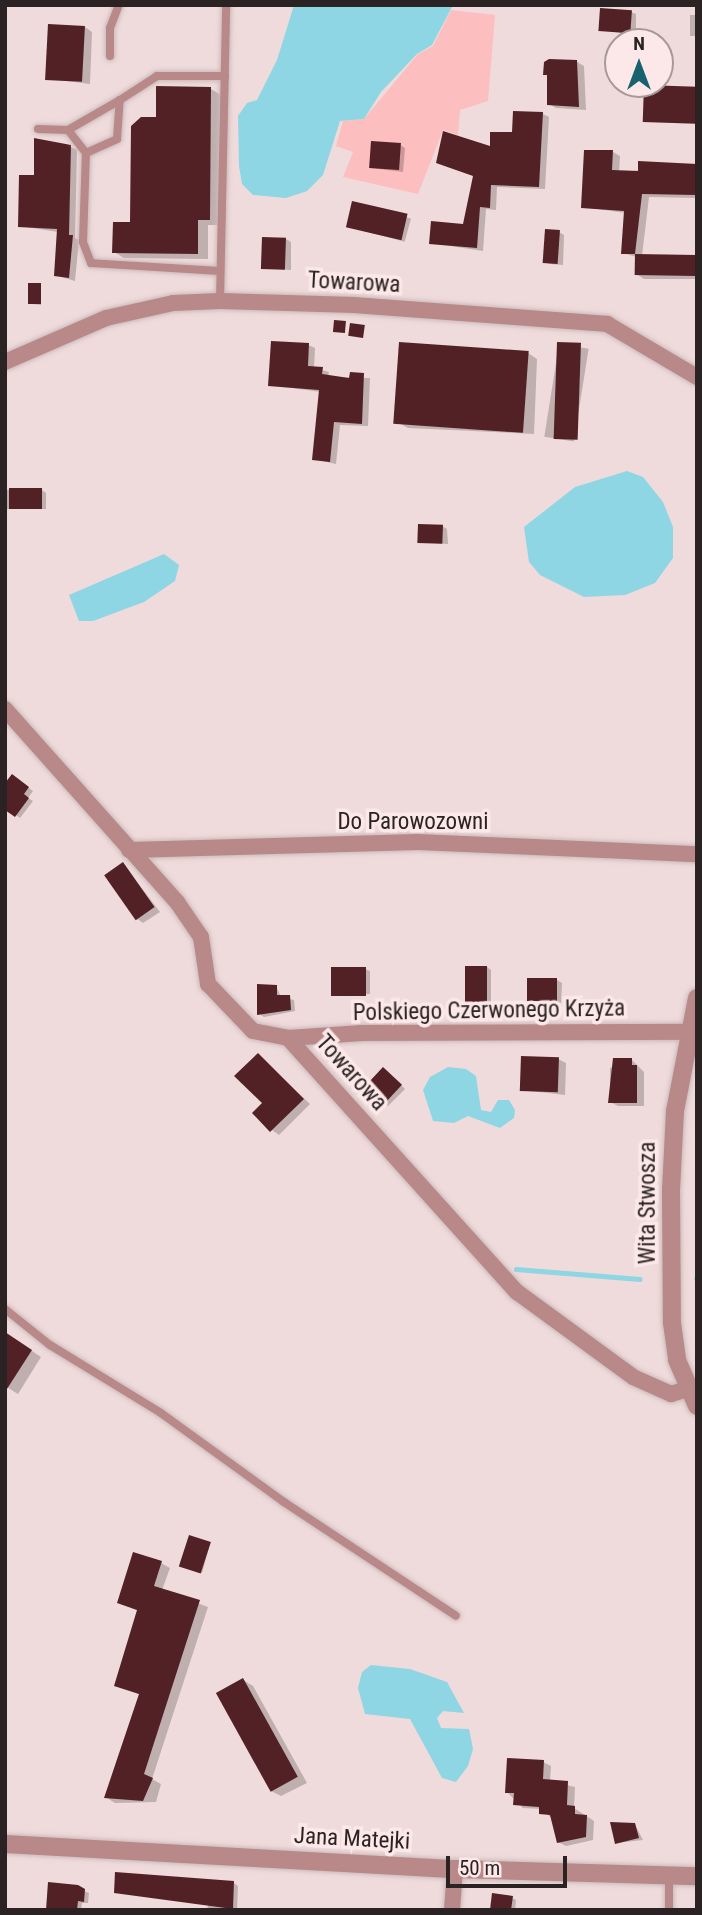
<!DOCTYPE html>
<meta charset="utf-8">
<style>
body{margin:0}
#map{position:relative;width:702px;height:1915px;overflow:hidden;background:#efdbdb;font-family:"Roboto Condensed",sans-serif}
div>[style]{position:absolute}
.green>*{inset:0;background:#fdbec0}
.water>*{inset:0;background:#8ed6e3}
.shadow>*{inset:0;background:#0003;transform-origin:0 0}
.stream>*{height:4.5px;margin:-2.25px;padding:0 2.25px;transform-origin:2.25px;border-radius:2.25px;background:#8ed6e3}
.building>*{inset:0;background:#522125;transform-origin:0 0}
.roads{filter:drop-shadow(0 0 2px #ccbaba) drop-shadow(0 0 2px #ccbaba)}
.service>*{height:8px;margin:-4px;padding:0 4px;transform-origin:4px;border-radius:4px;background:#b98889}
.minor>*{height:16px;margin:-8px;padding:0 8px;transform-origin:8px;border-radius:8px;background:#b98889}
.tertiary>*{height:18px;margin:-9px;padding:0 9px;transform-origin:9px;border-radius:9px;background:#b98889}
span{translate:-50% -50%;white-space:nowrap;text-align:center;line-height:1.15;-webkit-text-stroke:7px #fce8e8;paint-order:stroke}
.street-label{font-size:23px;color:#2b2323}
.frame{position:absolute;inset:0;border:7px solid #2b2323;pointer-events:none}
.north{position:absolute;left:604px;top:28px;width:70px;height:70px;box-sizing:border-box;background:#fce8e8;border:2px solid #a89999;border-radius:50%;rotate:0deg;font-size:19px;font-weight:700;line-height:28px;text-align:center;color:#2b2323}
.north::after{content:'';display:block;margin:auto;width:24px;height:32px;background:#17626e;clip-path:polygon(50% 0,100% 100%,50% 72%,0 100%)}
.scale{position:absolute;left:446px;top:1856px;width:121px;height:32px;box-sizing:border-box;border:4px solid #2b2323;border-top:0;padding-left:9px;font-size:21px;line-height:24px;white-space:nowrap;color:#2b2323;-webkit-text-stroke:5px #fce8e8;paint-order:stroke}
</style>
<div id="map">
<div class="green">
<div style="clip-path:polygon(451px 10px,495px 15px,488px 101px,460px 110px,458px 135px,443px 130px,418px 194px,343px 177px,353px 152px,336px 146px,343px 121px,364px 119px,418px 54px,433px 46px)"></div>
</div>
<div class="water">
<div style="clip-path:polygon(294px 5px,453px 5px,432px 45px,417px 54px,381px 92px,364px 119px,340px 121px,323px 175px,307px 191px,286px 198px,253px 195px,242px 184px,239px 166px,238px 116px,247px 103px,257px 100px,277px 60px)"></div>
<div style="clip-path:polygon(627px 471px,643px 477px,663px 502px,673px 527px,673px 558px,655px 583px,625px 595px,584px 597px,540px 575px,529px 562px,524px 527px,575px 487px)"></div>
<div style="clip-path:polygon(164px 554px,179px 565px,175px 581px,144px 602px,93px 621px,79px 621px,69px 595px)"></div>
<div style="clip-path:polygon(448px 1067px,466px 1069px,476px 1076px,481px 1110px,491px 1112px,498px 1100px,509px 1100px,515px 1110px,514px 1118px,500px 1128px,468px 1116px,454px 1123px,433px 1121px,423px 1090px,430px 1077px)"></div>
<div style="clip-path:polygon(371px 1665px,410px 1669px,447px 1682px,464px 1713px,443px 1711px,437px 1718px,441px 1728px,469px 1729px,473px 1749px,468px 1766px,456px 1782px,442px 1778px,410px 1719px,365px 1714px,358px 1688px,362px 1672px)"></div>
</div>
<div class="shadow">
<div style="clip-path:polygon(631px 12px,636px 14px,636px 35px,601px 30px)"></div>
<div style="left:690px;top:15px;width:7px;height:21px"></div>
<div style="clip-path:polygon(85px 27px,92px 32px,90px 84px,49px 79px)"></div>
<div style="clip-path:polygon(577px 62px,584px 66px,586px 110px,556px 108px,549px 104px,546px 64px)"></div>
<div style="clip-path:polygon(211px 89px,221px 95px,220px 225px,208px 225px,208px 259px,124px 258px,114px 252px,132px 224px,158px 119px)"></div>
<div style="clip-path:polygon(543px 114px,549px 117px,545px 189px,497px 187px,496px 210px,486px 209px,483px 251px,431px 243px,464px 226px,513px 134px)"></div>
<div style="clip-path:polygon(400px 145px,405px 148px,403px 172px,371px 168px)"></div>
<div style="clip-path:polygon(71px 147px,77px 150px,75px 238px,79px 240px,75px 281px,55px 275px,58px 232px,20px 226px,35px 177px)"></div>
<div style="clip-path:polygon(613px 152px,620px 156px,619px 172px,697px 166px,697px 198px,649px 197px,642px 256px,697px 257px,697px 279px,644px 279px,636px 274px,637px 257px,622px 253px,626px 213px,583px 207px)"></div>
<div style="left:353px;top:203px;width:60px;height:24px;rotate:15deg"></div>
<div style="clip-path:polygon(559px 232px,564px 235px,563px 265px,550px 264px,545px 262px)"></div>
<div style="clip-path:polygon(286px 239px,291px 242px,291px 270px,263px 268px)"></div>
<div style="clip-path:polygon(5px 269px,7px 270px,5px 300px)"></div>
<div style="clip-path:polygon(41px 285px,41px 305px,31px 304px)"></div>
<div style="clip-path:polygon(401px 343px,528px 353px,537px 359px,534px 434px,408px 428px,399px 423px)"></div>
<div style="left:559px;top:344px;width:30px;height:94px;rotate:9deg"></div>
<div style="clip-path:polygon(308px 345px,315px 348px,314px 368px,329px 372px,328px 377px,370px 378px,368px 426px,340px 425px,336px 464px,313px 459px,321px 392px,270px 385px)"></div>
<div style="clip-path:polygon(5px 490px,42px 490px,46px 493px,46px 509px,5px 509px)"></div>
<div style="clip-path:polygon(442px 526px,447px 529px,448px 544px,420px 542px)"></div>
<div style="clip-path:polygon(17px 779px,33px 791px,28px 798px,33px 801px,20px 818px,16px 815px)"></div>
<div style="clip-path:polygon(123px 864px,160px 912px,143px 923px,136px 918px)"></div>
<div style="clip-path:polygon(487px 967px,491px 970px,491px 1005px,471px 1005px,467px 1002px)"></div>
<div style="clip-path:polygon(365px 969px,370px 971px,370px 994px,333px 995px)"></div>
<div style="clip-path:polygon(557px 980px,562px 983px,561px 1003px,529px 1000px)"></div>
<div style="clip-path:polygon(276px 986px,281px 997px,294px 1000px,295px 1011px,264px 1017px,259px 1014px)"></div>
<div style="clip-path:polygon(258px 1055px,310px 1104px,279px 1135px,272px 1130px,264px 1103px)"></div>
<div style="clip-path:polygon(558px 1059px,566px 1063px,565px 1095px,522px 1090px)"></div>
<div style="clip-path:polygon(632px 1060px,644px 1072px,644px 1106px,618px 1106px,610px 1102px,610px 1068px)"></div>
<div style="clip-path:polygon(388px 1072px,405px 1089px,388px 1106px,384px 1104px)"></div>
<div style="clip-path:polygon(5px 1333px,41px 1357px,18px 1394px,5px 1386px)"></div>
<div style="clip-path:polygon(210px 1544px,202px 1573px,180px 1565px)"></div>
<div style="clip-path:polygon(161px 1563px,170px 1568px,162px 1590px,208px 1607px,152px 1779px,161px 1784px,156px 1802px,115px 1803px,107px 1798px,141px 1695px,116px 1685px,139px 1611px,119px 1603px)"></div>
<div style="clip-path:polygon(243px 1680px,253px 1686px,307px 1783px,281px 1796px,271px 1791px)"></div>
<div style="clip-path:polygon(543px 1762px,551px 1766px,550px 1781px,575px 1787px,574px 1808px,594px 1821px,593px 1840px,566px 1846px,558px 1842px,552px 1818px,541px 1809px,523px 1808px,507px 1792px)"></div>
<div style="clip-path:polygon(635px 1825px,643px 1840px,616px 1843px)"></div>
<div style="clip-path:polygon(234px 1883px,238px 1886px,237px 1910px,207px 1910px,208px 1905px,116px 1892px)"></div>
<div style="clip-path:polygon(84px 1891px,89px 1893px,88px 1903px,82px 1903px,81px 1910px,48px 1910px)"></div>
<div style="clip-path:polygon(512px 1898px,516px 1900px,515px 1910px,492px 1910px)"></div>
</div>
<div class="stream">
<div style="left:516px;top:1269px;width:124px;rotate:4.6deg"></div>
<div style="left:696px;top:1279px;width:1px"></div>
</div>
<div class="building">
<div style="left:600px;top:8px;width:32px;height:23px;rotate:4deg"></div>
<div style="left:48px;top:24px;width:37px;height:56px;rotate:3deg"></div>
<div style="clip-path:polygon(549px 59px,577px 60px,579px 107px,547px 105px,547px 75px,543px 75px,544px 62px)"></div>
<div style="left:644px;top:85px;width:53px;height:37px;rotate:2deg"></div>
<div style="clip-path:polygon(156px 86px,211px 87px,210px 220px,198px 220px,198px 254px,112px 253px,113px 222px,130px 222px,131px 126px,141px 117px,156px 117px)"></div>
<div style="clip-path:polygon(513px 111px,543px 112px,539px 187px,491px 185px,490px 208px,480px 207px,477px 248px,429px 244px,431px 221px,463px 224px,473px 176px,436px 163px,443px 131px,490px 146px,490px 132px,512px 132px)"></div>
<div style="clip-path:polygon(34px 138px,71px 145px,69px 235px,73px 235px,69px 278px,54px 276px,57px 229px,18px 227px,19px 175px,34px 175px)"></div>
<div style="left:371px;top:141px;width:30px;height:27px;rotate:4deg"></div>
<div style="clip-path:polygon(584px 150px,613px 150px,612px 170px,638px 171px,638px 161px,697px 164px,697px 195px,642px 194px,635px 254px,621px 254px,624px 211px,581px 208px)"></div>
<div style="left:352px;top:201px;width:57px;height:27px;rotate:13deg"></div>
<div style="left:545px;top:229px;width:15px;height:34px;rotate:4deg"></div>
<div style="left:262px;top:237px;width:24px;height:32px;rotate:2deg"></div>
<div style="left:635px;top:254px;width:62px;height:21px;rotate:1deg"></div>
<div style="left:28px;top:283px;width:13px;height:21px"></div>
<div style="left:334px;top:320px;width:12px;height:12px;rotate:5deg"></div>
<div style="left:350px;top:323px;width:15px;height:13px;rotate:8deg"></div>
<div style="clip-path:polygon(271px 341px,309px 343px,308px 366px,323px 367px,322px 374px,349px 378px,350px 372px,364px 373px,362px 424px,334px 422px,330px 462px,312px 460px,319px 390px,268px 386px)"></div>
<div style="left:399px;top:342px;width:130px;height:82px;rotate:4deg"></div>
<div style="left:557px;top:342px;width:24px;height:97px;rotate:2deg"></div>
<div style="left:9px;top:488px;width:33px;height:21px"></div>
<div style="left:418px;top:524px;width:25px;height:19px;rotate:2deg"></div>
<div style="clip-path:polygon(12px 774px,29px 787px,24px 794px,29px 798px,15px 817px,5px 810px,5px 783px)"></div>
<div style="left:123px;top:862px;width:55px;height:23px;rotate:55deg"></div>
<div style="left:465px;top:966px;width:22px;height:37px"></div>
<div style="left:331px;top:967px;width:35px;height:29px"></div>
<div style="left:557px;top:978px;width:23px;height:30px;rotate:90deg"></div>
<div style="clip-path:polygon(257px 984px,277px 985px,277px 995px,290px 995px,291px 1010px,257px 1015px)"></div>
<div style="clip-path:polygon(258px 1053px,304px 1099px,270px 1132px,252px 1113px,262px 1103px,234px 1076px)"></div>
<div style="left:521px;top:1056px;width:38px;height:35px;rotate:2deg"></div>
<div style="clip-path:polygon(613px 1058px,632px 1058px,632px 1065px,637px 1065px,637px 1103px,608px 1103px)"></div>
<div style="left:383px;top:1067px;width:26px;height:28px;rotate:43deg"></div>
<div style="clip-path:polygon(5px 1332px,32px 1350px,5px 1392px)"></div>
<div style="left:189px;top:1535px;width:23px;height:33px;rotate:18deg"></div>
<div style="clip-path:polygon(133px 1552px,162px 1561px,154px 1586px,200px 1600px,144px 1774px,153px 1778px,143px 1801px,104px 1798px,139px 1694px,114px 1686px,137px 1610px,117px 1603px)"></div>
<div style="left:243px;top:1678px;width:113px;height:31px;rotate:61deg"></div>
<div style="clip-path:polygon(507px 1758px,544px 1760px,543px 1779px,568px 1781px,567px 1805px,575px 1806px,575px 1814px,587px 1815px,586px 1837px,557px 1843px,550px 1815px,539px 1814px,539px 1807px,513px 1805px,514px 1793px,505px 1793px)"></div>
<div style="clip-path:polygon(610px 1822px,635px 1823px,639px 1838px,615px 1844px)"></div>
<div style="clip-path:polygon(115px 1872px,234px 1881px,233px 1909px,114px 1893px)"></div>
<div style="clip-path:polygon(48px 1882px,78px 1885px,85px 1889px,84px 1902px,78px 1901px,77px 1910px,46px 1910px)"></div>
<div style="clip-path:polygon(492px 1893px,513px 1896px,511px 1910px,490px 1910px)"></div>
</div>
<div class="roads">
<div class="service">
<div style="left:110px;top:56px;width:28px;rotate:-90deg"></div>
<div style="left:110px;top:28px;width:25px;rotate:-69deg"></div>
<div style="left:38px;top:129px;width:30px;rotate:2deg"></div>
<div style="left:86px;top:153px;width:29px;rotate:-128deg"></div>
<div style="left:68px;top:130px;width:60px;rotate:-30deg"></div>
<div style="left:220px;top:271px;width:129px;rotate:-176.5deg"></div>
<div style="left:91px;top:263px;width:22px;rotate:-111deg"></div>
<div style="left:83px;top:242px;width:89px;rotate:-88.1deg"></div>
<div style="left:86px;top:153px;width:34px;rotate:-24deg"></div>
<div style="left:117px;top:139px;width:39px;rotate:-86deg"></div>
<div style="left:120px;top:100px;width:44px;rotate:-33deg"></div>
<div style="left:157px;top:76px;width:68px"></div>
<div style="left:220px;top:301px;width:296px;rotate:-88.8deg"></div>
<div style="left:5px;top:1309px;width:58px;rotate:38.7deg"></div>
<div style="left:50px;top:1345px;width:130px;rotate:31.5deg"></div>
<div style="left:161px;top:1413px;width:152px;rotate:35.9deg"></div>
<div style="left:284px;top:1502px;width:206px;rotate:33.5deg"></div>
<div style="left:669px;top:1910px;width:35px;rotate:-90deg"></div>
</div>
<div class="minor">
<div style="left:5px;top:362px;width:110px;rotate:-23.5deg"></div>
<div style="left:106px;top:318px;width:69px;rotate:-12.6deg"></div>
<div style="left:173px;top:303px;width:47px;rotate:-2.4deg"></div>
<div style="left:220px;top:301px;width:135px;rotate:1.7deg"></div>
<div style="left:355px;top:305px;width:253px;rotate:4.3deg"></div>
<div style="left:607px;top:324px;width:104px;rotate:30.5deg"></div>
<div style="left:5px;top:709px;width:259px;rotate:48.3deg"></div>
<div style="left:177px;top:902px;width:42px;rotate:55.6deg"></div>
<div style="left:201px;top:937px;width:48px;rotate:81.5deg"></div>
<div style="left:208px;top:984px;width:65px;rotate:46.2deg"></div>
<div style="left:253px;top:1031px;width:36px;rotate:11deg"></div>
<div style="left:288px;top:1038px;width:342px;rotate:48deg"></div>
<div style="left:517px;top:1292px;width:144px;rotate:36.2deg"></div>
<div style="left:633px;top:1377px;width:42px;rotate:24.1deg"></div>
<div style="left:671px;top:1394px;width:17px;rotate:-17deg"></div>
<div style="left:129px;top:850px;width:289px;rotate:-1.6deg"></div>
<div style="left:418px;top:842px;width:279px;rotate:2.5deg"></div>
<div style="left:288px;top:1038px;width:74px;rotate:-3.9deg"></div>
<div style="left:362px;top:1033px;width:335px;rotate:-0.2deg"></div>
<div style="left:452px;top:1910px;width:41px;rotate:-85.8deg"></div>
</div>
<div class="tertiary">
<div style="left:697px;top:998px;width:115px;rotate:101deg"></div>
<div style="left:675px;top:1111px;width:79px;rotate:92.9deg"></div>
<div style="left:671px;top:1190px;width:133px;rotate:89.6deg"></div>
<div style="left:672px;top:1323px;width:37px;rotate:82deg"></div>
<div style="left:677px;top:1360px;width:50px;rotate:66.5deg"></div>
<div style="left:5px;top:1844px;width:451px;rotate:3.2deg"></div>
<div style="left:455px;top:1869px;width:242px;rotate:1.7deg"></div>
</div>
</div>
<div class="street-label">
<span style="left:354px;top:283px;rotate:3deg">Towarowa</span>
<span style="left:413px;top:822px">Do Parowozowni</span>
<span style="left:489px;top:1011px;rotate:-1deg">Polskiego Czerwonego Krzyża</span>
<span style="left:351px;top:1073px;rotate:48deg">Towarowa</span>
<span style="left:648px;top:1203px;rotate:-90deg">Wita Stwosza</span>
<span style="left:352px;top:1839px;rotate:3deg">Jana Matejki</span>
</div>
<div class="frame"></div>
<div class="north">N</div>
<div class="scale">50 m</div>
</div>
